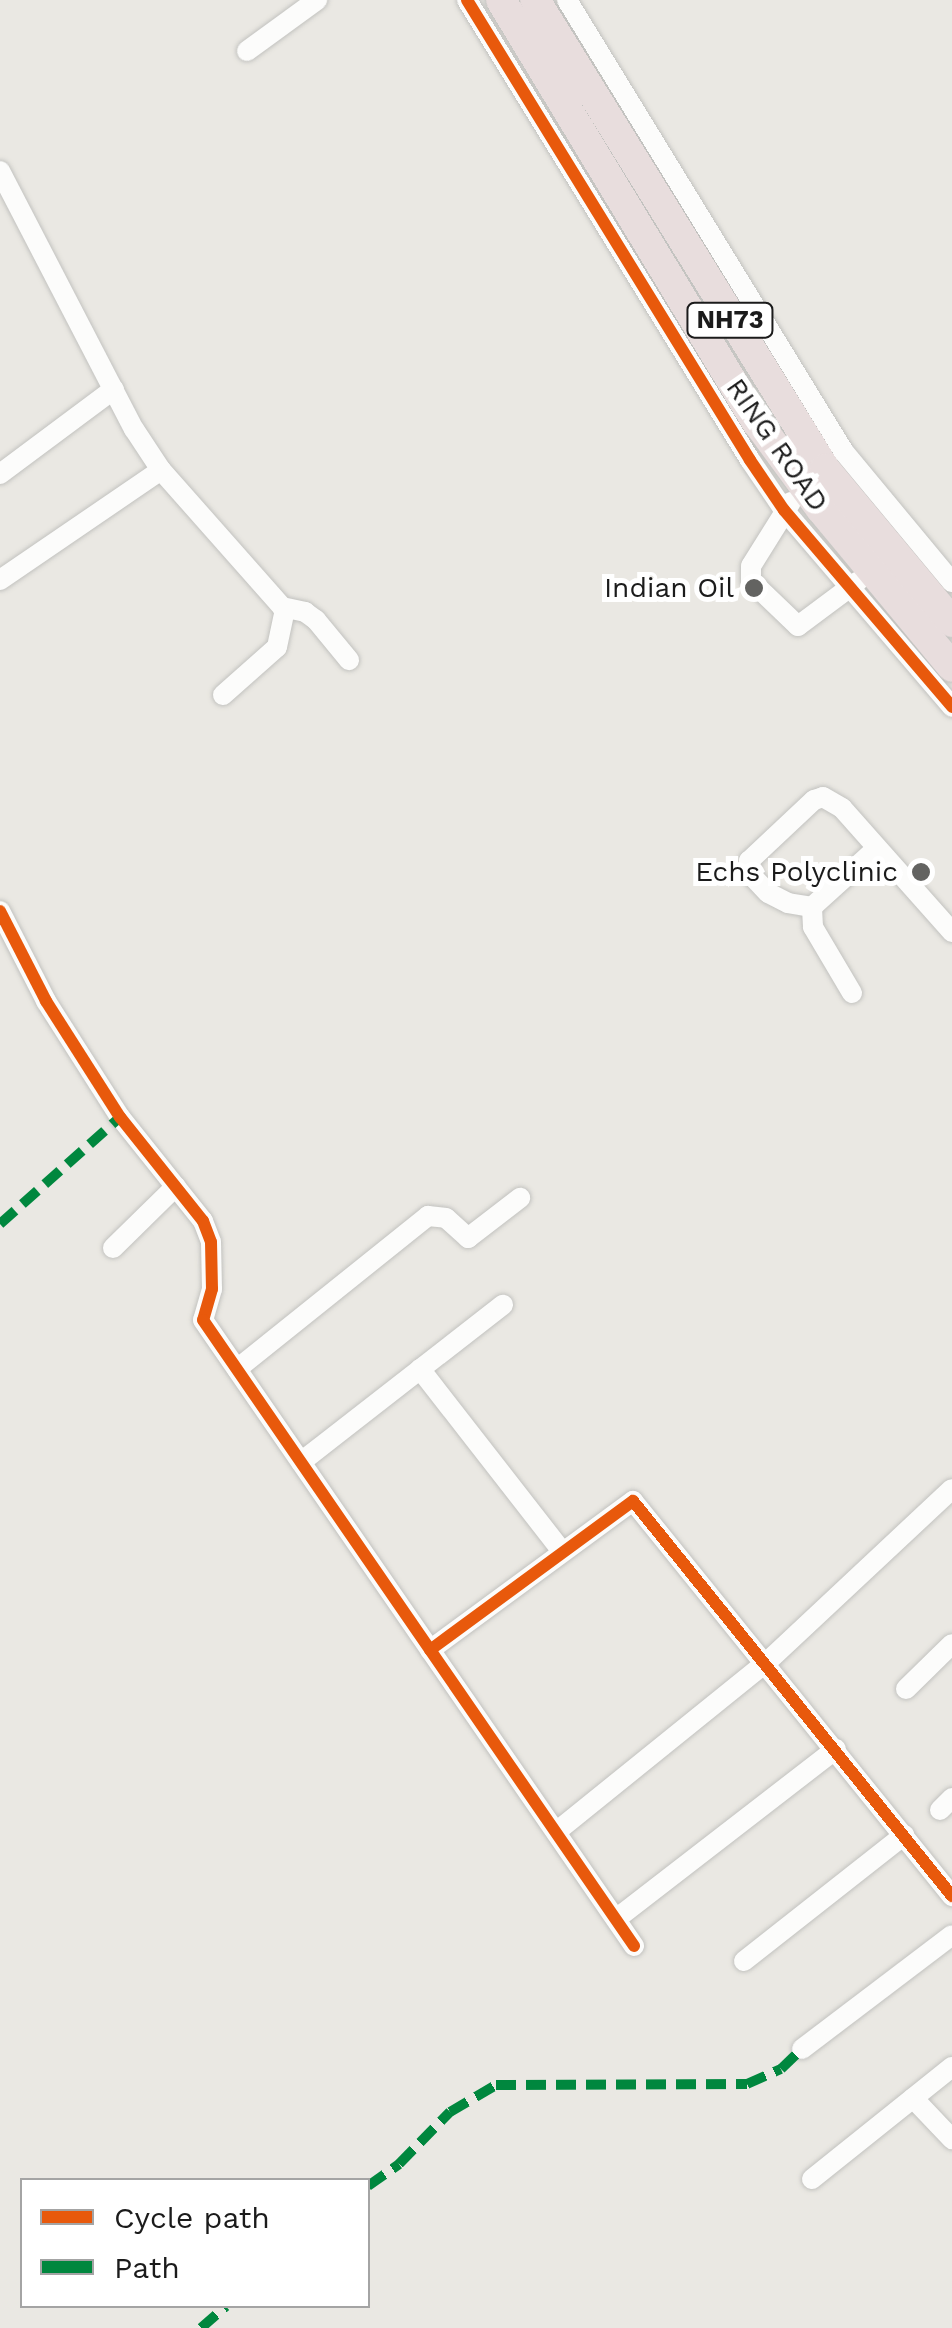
<!DOCTYPE html>
<style>
body{margin:0}
#map{position:relative;width:952px;height:2328px;overflow:hidden;background:#eae8e3;font-family:"Work Sans",sans-serif}
div>[style]{position:absolute}
.roads{filter:drop-shadow(0 0 2px #c2c2bf) drop-shadow(0 0 2px #c2c2bf)}
.minor>*{height:20px;margin:-10px;padding:0 10px;transform-origin:10px;border-radius:10px;background:#fcfcfb}
.highway>*{height:30px;margin:-15px;padding:0 15px;transform-origin:15px;border-radius:15px;background:#e8dddd}
.quiet>*{height:10px;margin-top:-5px;transform-origin:0;background:repeating-linear-gradient(90deg,#00873e 0 20px,transparent 0 30px)}
.cycleway>*{height:12px;margin:-6px;padding:0 6px;transform-origin:6px;border-radius:6px;background:#e8590c}
.dots>*{width:28px;height:28px;translate:-50% -50%;box-sizing:border-box;border:5px solid #fff;border-radius:50%}
span{translate:-50% -50%;white-space:nowrap;text-align:center;line-height:1.15;-webkit-text-stroke:10px #fff;paint-order:stroke}
.shield-label span{padding:2px 8px;background:#fff;border:2px solid;border-radius:8px;-webkit-text-stroke-width:0}
.shield-label{font-size:25px;color:#1b1b1b;font-weight:700}
.street-label{font-size:28px;color:#1b1b1b}
.poi-label{font-size:28px;color:#1b1b1b}
.right{translate:-100% -50%;text-align:right}
.legend{position:absolute;left:20px;top:2178px;width:350px;height:130px;box-sizing:border-box;background:#fff;border:2px solid #a4a4a4;margin:0;padding:12px 18px;list-style:none;font-size:30px;color:#1b1b1b}
.legend li{display:flex;align-items:center;gap:20px;height:50px}
.legend b{width:50px;border:2px solid #a4a4a4}
</style>
<div id="map">
<div class="roads">
<div class="minor">
<div style="left:467px;top:0;width:540px;rotate:58.4deg"></div>
<div style="left:750px;top:460px;width:60px;rotate:55.8deg"></div>
<div style="left:784px;top:510px;width:259px;rotate:49.5deg"></div>
<div style="left:567px;top:0;width:530px;rotate:58.5deg"></div>
<div style="left:844px;top:452px;width:169px;rotate:50.3deg"></div>
<div style="left:247px;top:51px;width:87px;rotate:-36.1deg"></div>
<div style="left:0;top:171px;width:291px;rotate:62.6deg"></div>
<div style="left:134px;top:429px;width:49px;rotate:56.6deg"></div>
<div style="left:161px;top:470px;width:183px;rotate:48.5deg"></div>
<div style="left:282px;top:607px;width:24px;rotate:12deg"></div>
<div style="left:305px;top:612px;width:14px;rotate:36deg"></div>
<div style="left:316px;top:620px;width:52px;rotate:50.5deg"></div>
<div style="left:0;top:474px;width:142px;rotate:-36.7deg"></div>
<div style="left:791px;top:502px;width:75px;rotate:122deg"></div>
<div style="left:751px;top:566px;width:15px;rotate:90deg"></div>
<div style="left:751px;top:581px;width:65px;rotate:43.8deg"></div>
<div style="left:798px;top:626px;width:74px;rotate:-36.7deg"></div>
<div style="left:0;top:580px;width:195px;rotate:-34.3deg"></div>
<div style="left:223px;top:695px;width:72px;rotate:-41.6deg"></div>
<div style="left:277px;top:647px;width:39px;rotate:-78deg"></div>
<div style="left:812px;top:907px;width:24px;rotate:-171deg"></div>
<div style="left:788px;top:903px;width:22px;rotate:-153deg"></div>
<div style="left:768px;top:893px;width:21px;rotate:-133deg"></div>
<div style="left:754px;top:878px;width:18px;rotate:-106deg"></div>
<div style="left:749px;top:861px;width:89px;rotate:-43.2deg"></div>
<div style="left:814px;top:800px;width:9px;rotate:-18deg"></div>
<div style="left:823px;top:797px;width:22px;rotate:30deg"></div>
<div style="left:842px;top:808px;width:166px;rotate:48.4deg"></div>
<div style="left:0;top:911px;width:101px;rotate:62.9deg"></div>
<div style="left:46px;top:1001px;width:138px;rotate:57.5deg"></div>
<div style="left:120px;top:1117px;width:133px;rotate:51.4deg"></div>
<div style="left:203px;top:1221px;width:22px;rotate:69deg"></div>
<div style="left:211px;top:1242px;width:47px;rotate:88.8deg"></div>
<div style="left:212px;top:1289px;width:32px;rotate:106deg"></div>
<div style="left:203px;top:1320px;width:760px;rotate:55.45deg"></div>
<div style="left:852px;top:993px;width:77px;rotate:-120.6deg"></div>
<div style="left:813px;top:927px;width:20px;rotate:-93deg"></div>
<div style="left:812px;top:907px;width:86px;rotate:-42.2deg"></div>
<div style="left:113px;top:1248px;width:88px;rotate:-44.5deg"></div>
<div style="left:237px;top:1369px;width:245px;rotate:-38.7deg"></div>
<div style="left:428px;top:1216px;width:18px;rotate:6deg"></div>
<div style="left:446px;top:1218px;width:30px;rotate:42deg"></div>
<div style="left:468px;top:1238px;width:66px;rotate:-37.6deg"></div>
<div style="left:420px;top:1369px;width:229px;rotate:52.1deg"></div>
<div style="left:301px;top:1462px;width:256px;rotate:-37.9deg"></div>
<div style="left:430px;top:1650px;width:252px;rotate:-36.3deg"></div>
<div style="left:633px;top:1501px;width:508px;rotate:51.08deg"></div>
<div style="left:906px;top:1689px;width:64px;rotate:-44.4deg"></div>
<div style="left:940px;top:1810px;width:17px;rotate:-45deg"></div>
<div style="left:556px;top:1832px;width:271px;rotate:-38.9deg"></div>
<div style="left:767px;top:1662px;width:253px;rotate:-43.1deg"></div>
<div style="left:616px;top:1919px;width:278px;rotate:-37.7deg"></div>
<div style="left:744px;top:1961px;width:204px;rotate:-38.2deg"></div>
<div style="left:802px;top:2049px;width:188px;rotate:-37.2deg"></div>
<div style="left:913px;top:2098px;width:57px;rotate:46.4deg"></div>
<div style="left:812px;top:2179px;width:179px;rotate:-38.7deg"></div>
</div>
<div class="highway">
<div style="left:501px;top:0;width:494px;rotate:58.8deg"></div>
<div style="left:757px;top:422px;width:108px;rotate:53.7deg"></div>
<div style="left:821px;top:509px;width:205px;rotate:50.3deg"></div>
<div style="left:535px;top:0;width:551px;rotate:58.27deg"></div>
<div style="left:825px;top:469px;width:199px;rotate:50.3deg"></div>
</div>
</div>
<div class="quiet">
<div style="left:0;top:1224px;width:161px;rotate:-41.7deg"></div>
<div style="left:368px;top:2186px;width:38px;rotate:-35deg"></div>
<div style="left:399px;top:2164px;width:73px;rotate:-45.6deg"></div>
<div style="left:450px;top:2112px;width:53px;rotate:-30.4deg"></div>
<div style="left:496px;top:2085px;width:251px;rotate:-0.2deg"></div>
<div style="left:747px;top:2084px;width:37px;rotate:-24deg"></div>
<div style="left:781px;top:2069px;width:29px;rotate:-44deg"></div>
<div style="left:201px;top:2328px;width:33px;rotate:-41deg"></div>
</div>
<div class="cycleway">
<div style="left:467px;top:0;width:540px;rotate:58.4deg"></div>
<div style="left:750px;top:460px;width:60px;rotate:55.8deg"></div>
<div style="left:784px;top:510px;width:259px;rotate:49.5deg"></div>
<div style="left:0;top:911px;width:101px;rotate:62.9deg"></div>
<div style="left:46px;top:1001px;width:138px;rotate:57.5deg"></div>
<div style="left:120px;top:1117px;width:133px;rotate:51.4deg"></div>
<div style="left:203px;top:1221px;width:22px;rotate:69deg"></div>
<div style="left:211px;top:1242px;width:47px;rotate:88.8deg"></div>
<div style="left:212px;top:1289px;width:32px;rotate:106deg"></div>
<div style="left:203px;top:1320px;width:760px;rotate:55.45deg"></div>
<div style="left:430px;top:1650px;width:252px;rotate:-36.3deg"></div>
<div style="left:633px;top:1501px;width:508px;rotate:51.08deg"></div>
</div>
<div class="dots">
<div style="left:754px;top:588px;background:#636361"></div>
<div style="left:921px;top:872px;background:#636361"></div>
</div>
<div class="shield-label">
<span style="left:730px;top:320px">NH73</span>
</div>
<div class="street-label">
<span style="left:777px;top:445px;rotate:55deg">RING ROAD</span>
</div>
<div class="poi-label">
<span class="right" style="left:734px;top:588px">Indian Oil</span>
<span class="right" style="left:898px;top:872px">Echs Polyclinic</span>
</div>
<ul class="legend">
<li><b style="height:12px;background:#e8590c"></b>Cycle path</li>
<li><b style="height:12px;background:#00873e"></b>Path</li>
</ul>
</div>
